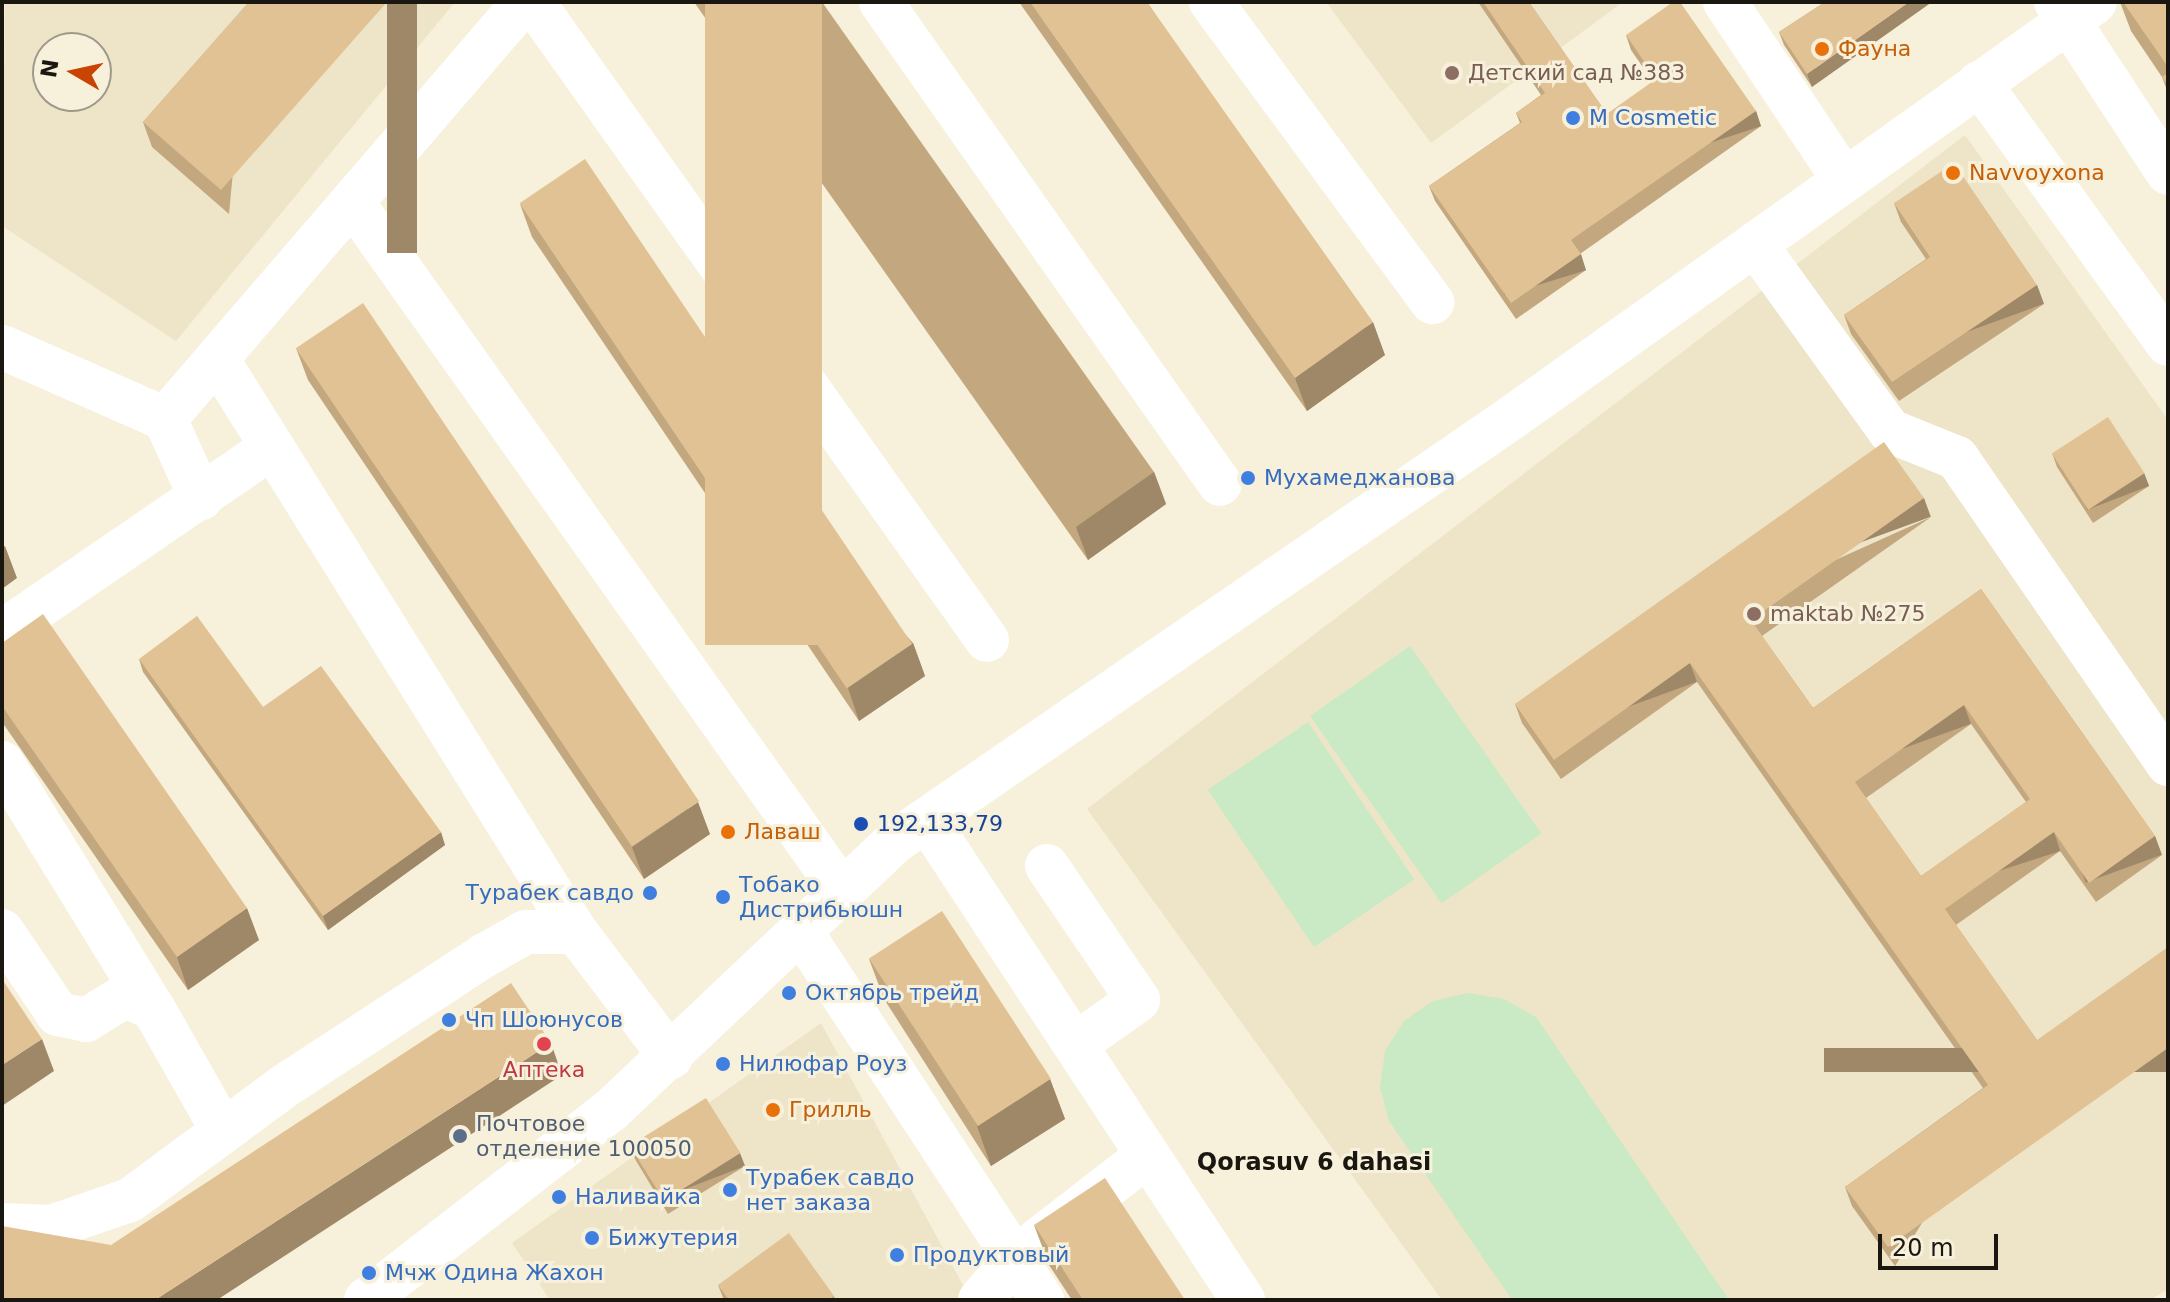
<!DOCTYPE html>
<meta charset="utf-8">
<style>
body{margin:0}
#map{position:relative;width:2170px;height:1302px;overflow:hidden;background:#f7f0db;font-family:"DejaVu Sans",sans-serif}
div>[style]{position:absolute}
.built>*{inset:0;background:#eee5c8}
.green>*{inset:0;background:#c9eac4;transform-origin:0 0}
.minor>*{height:44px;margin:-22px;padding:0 22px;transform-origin:22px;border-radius:22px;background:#fff}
.wall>*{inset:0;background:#c2a77f}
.shaded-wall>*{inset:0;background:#9e8868;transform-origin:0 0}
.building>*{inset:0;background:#e1c294;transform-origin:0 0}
.dots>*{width:22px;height:22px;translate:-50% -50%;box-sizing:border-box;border:4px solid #f7f0db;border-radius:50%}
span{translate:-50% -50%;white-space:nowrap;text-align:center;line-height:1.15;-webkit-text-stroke:6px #f7f0db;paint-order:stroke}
.food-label{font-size:22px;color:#c56008}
.left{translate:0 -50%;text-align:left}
.education-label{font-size:22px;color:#785e54}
.shop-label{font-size:22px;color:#366cbe}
.right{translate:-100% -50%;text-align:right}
.transit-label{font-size:22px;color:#164399}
.health-label{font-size:22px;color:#be3a42}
.service-label{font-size:22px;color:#4e5e75}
.neighbourhood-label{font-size:24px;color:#1a1710;font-weight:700}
.frame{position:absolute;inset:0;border:4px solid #1a1710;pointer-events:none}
.north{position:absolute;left:32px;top:32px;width:80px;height:80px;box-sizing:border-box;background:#f7f0db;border:2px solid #9f998a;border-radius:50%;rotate:279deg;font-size:22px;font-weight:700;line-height:32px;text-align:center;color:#1a1710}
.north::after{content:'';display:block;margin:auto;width:28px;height:36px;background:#c94303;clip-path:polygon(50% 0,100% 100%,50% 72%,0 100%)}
.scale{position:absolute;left:1878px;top:1234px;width:120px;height:36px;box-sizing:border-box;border:4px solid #1a1710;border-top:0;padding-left:10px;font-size:24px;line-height:28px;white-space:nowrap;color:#1a1710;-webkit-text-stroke:6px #f7f0db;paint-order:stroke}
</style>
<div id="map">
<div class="built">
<div style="clip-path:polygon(evenodd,5px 2px,455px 2px,176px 341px,2px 226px,5px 2px,48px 48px,96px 48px,96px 96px,48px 96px,48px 48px)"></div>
<div style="clip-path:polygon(1326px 2px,1623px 2px,1431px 143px)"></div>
<div style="clip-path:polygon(1965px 135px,2168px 420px,2168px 1289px,2150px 1300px,1442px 1300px,1087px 809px)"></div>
<div style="clip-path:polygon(821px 1023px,971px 1300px,550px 1300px,512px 1243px)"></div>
</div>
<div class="green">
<div style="left:1410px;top:646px;width:229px;height:122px;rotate:55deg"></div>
<div style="left:1308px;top:722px;width:190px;height:121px;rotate:56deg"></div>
<div style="clip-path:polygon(1468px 993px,1504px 999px,1536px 1017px,1729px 1300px,1512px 1300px,1389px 1121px,1380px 1087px,1385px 1051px,1404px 1021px,1433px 1001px)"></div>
</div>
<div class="minor">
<div style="left:533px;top:2px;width:783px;rotate:54.56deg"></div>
<div style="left:881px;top:2px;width:589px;rotate:54.88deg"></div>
<div style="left:1211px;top:2px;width:373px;rotate:53.6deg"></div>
<div style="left:1725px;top:2px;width:214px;rotate:56.2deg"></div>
<div style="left:2056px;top:2px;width:204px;rotate:56.8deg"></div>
<div style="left:1979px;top:83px;width:322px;rotate:54.1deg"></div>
<div style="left:353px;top:203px;width:840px;rotate:54.59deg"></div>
<div style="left:1755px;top:244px;width:231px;rotate:54.2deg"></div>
<div style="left:1890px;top:431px;width:72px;rotate:21.9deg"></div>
<div style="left:1957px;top:458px;width:372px;rotate:55.4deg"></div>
<div style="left:2px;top:347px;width:178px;rotate:23.8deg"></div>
<div style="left:165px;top:419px;width:87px;rotate:65.5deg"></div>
<div style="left:219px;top:362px;width:673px;rotate:57.94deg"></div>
<div style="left:576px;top:932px;width:157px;rotate:52.8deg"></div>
<div style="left:165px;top:419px;width:550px;rotate:-49.27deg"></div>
<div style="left:2px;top:632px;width:327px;rotate:-34.4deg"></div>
<div style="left:2px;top:763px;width:288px;rotate:58.4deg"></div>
<div style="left:927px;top:820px;width:575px;rotate:56.64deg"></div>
<div style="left:1047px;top:866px;width:162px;rotate:55.8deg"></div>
<div style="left:1138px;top:1000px;width:77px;rotate:144.5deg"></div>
<div style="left:2px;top:931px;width:100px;rotate:56deg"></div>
<div style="left:58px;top:1014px;width:29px;rotate:12deg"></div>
<div style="left:86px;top:1020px;width:46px;rotate:-31.6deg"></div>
<div style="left:125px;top:996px;width:30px;rotate:23deg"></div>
<div style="left:153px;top:1008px;width:142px;rotate:60.4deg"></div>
<div style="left:802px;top:933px;width:439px;rotate:56.8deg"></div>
<div style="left:2px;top:1225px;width:49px;rotate:2.3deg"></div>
<div style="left:51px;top:1227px;width:83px;rotate:-18.9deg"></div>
<div style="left:130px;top:1200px;width:190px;rotate:-36.4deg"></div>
<div style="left:283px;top:1087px;width:241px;rotate:-33.2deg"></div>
<div style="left:485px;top:955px;width:47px;rotate:-29.3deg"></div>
<div style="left:526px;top:932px;width:50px"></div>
<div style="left:366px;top:1300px;width:309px;rotate:-37.8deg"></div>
<div style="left:610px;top:1111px;width:395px;rotate:-43.4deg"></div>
<div style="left:897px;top:840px;width:749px;rotate:-34.5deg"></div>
<div style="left:1514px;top:416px;width:713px;rotate:-35.47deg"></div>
<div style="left:980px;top:1300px;width:55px;rotate:-50.2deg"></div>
<div style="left:1015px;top:1258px;width:168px;rotate:-37.8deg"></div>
</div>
<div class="wall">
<div style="clip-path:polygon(249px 2px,229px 214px,152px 147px,143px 122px)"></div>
<div style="clip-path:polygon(694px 2px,822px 2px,1154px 472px,1166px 504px,1088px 560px)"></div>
<div style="clip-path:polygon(1019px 2px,1147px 2px,1385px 355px,1307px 411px)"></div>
<div style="clip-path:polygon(1478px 2px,1529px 2px,1607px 114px,1653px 82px,1631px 50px,1626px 35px,1756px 111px,1761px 126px,1580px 254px,1586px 270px,1516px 319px,1435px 201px,1429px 186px,1520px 123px,1516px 113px,1541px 95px)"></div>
<div style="clip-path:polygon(1825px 2px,1812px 87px,1784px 45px,1779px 32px)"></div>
<div style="clip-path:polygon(2120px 2px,2168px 2px,2168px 93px,2162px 77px,2131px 31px)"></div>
<div style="clip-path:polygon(1894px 203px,2037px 285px,2044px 304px,1899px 401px,1851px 334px,1844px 315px,1926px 259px,1901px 222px)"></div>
<div style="clip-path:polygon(520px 204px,913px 643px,925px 676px,859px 721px,532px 237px)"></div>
<div style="clip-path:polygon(296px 348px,710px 834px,644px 879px,308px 380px)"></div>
<div style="clip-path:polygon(2052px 453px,2144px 473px,2149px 486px,2093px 523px,2057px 467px)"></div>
<div style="clip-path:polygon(evenodd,1931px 517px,1762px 636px,1813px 708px,1981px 589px,2155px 836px,2162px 855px,2096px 902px,2060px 851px,1956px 925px,2037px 1040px,1895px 1266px,1852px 1206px,1845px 1187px,1983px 1088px,1697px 682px,1561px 779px,1522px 723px,1515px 704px,1931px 517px,1971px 724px,2026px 802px,1921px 876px,1866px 798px,1971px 724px)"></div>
<div style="clip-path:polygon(2px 643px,259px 940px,188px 990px,2px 722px)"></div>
<div style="clip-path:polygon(139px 659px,445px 845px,328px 930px,143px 672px)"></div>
<div style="clip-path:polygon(869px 959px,1050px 1079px,1065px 1119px,991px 1166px,884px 999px)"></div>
<div style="clip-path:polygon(630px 1146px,745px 1166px,668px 1214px,635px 1159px)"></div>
<div style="clip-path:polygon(1034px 1225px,1185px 1300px,1072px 1300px,1049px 1265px)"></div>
<div style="clip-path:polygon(718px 1285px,834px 1296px,835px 1300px,724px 1300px)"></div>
</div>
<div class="shaded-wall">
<div style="left:387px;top:2px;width:30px;height:251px"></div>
<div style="clip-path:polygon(1909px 2px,1932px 2px,1812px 87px,1807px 74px)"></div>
<div style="left:1756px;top:111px;width:16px;height:226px;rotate:72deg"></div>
<div style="left:1581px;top:254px;width:17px;height:85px;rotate:73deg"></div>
<div style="left:2037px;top:285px;width:20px;height:174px;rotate:70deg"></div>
<div style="clip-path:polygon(1373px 322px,1385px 355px,1307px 411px,1295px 378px)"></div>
<div style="clip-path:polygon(1154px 472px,1166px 504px,1088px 560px,1076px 527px)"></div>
<div style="left:2144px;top:473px;width:14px;height:66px;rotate:69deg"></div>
<div style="left:1924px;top:498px;width:20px;height:212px;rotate:70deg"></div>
<div style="clip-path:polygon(5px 546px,17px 578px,2px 589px,2px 548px)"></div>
<div style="clip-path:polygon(913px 643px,925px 676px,859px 721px,848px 688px)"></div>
<div style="left:1690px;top:663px;width:20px;height:167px;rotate:70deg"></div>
<div style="left:1964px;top:705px;width:20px;height:133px;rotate:70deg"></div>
<div style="clip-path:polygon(698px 802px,710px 834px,644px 879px,632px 847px)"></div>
<div style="clip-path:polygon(441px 832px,445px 845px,328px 930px,323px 916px)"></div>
<div style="left:2054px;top:832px;width:20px;height:133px;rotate:72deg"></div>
<div style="left:2155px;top:836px;width:20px;height:81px;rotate:70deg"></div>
<div style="clip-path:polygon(247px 908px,259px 940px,188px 990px,177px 957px)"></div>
<div style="clip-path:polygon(42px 1039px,54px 1071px,2px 1106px,2px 1065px)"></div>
<div style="clip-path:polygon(551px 1043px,562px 1075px,217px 1300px,155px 1300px)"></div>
<div style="left:2168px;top:1048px;width:24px;height:344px;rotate:90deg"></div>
<div style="clip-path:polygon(1050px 1079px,1065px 1119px,991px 1166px,977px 1126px)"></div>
<div style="left:740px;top:1153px;width:14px;height:89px;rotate:69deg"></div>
</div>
<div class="building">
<div style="clip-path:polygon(249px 2px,387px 2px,221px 190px,143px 122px)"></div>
<div style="left:705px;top:2px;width:117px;height:643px"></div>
<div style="clip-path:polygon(1030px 2px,1147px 2px,1373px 322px,1295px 378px)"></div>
<div style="clip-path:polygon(1483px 2px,1529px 2px,1607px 114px,1656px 79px,1626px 35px,1673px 2px,1680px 2px,1756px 111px,1571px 240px,1581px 254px,1511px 303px,1429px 186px,1522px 122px,1516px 113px,1545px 93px)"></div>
<div style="clip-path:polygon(1825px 2px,1909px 2px,1807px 74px,1779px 32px)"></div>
<div style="clip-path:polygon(2123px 2px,2168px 2px,2168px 67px)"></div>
<div style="clip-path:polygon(2168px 73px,2168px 86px,2162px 77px)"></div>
<div style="left:585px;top:159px;width:585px;height:79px;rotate:56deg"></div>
<div style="clip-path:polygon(1954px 163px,2037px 285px,1892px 382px,1844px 315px,1930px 257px,1894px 203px)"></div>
<div style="left:363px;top:303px;width:601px;height:81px;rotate:56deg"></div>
<div style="left:2108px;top:417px;width:67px;height:67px;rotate:57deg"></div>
<div style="clip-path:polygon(evenodd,1884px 442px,1924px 498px,1751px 620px,1813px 708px,1981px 589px,2155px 836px,2089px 883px,2054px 832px,1945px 909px,2037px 1040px,2168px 947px,2168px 1048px,1888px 1247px,1845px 1187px,1988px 1085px,1690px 663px,1554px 760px,1515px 704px,1884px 442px,1964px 705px,2030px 799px,1921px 876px,1855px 782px,1964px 705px)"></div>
<div style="clip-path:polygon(43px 614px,247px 908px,177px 957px,2px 706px,2px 643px)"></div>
<div style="clip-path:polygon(197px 616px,263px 707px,321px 666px,441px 832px,323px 916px,139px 659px)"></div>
<div style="left:942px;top:911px;width:200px;height:87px;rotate:57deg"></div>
<div style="clip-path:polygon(2px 979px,42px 1039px,2px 1065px)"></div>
<div style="clip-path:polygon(511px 983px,551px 1043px,155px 1300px,2px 1300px,2px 1226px,111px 1245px)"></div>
<div style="left:706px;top:1098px;width:65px;height:90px;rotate:58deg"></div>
<div style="clip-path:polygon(1105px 1178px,1185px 1300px,1083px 1300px,1034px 1225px)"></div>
<div style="clip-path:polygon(789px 1233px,834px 1296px,828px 1300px,729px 1300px,718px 1285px)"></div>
</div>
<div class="dots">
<div style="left:1822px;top:49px;background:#e8710a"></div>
<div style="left:1452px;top:73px;background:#8d6e63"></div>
<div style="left:1573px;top:118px;background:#3f7fe0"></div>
<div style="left:1953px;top:173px;background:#e8710a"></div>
<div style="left:1248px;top:478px;background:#3f7fe0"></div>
<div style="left:1754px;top:614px;background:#8d6e63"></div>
<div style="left:861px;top:824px;background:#1a4fb4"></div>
<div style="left:728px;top:832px;background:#e8710a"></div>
<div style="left:650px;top:893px;background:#3f7fe0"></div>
<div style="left:723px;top:897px;background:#3f7fe0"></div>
<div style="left:789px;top:993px;background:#3f7fe0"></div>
<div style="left:449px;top:1020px;background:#3f7fe0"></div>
<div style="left:544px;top:1044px;background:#e0444e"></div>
<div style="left:723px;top:1064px;background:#3f7fe0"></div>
<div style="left:773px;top:1110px;background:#e8710a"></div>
<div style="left:460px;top:1136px;background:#5c6f8a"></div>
<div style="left:730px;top:1190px;background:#3f7fe0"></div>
<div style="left:559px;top:1197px;background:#3f7fe0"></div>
<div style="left:592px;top:1238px;background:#3f7fe0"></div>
<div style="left:897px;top:1255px;background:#3f7fe0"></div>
<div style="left:369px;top:1273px;background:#3f7fe0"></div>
</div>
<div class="food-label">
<span class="left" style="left:1838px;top:49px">Фауна</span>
<span class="left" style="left:1969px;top:173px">Navvoyxona</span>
<span class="left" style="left:744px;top:832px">Лаваш</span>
<span class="left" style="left:789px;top:1110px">Грилль</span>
</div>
<div class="education-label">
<span class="left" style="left:1468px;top:73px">Детский сад №383</span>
<span class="left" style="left:1770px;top:614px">maktab №275</span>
</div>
<div class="shop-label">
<span class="left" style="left:1589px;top:118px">M Cosmetic</span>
<span class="left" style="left:1264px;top:478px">Мухамеджанова</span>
<span class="left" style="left:739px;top:897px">Тобако<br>Дистрибьюшн</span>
<span class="right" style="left:634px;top:893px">Турабек савдо</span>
<span class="left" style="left:805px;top:993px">Октябрь трейд</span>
<span class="left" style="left:465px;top:1020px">Чп Шоюнусов</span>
<span class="left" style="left:739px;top:1064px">Нилюфар Роуз</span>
<span class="left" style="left:746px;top:1190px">Турабек савдо<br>нет заказа</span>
<span class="left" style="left:575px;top:1197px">Наливайка</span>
<span class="left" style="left:608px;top:1238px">Бижутерия</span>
<span class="left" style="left:913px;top:1255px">Продуктовый</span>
<span class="left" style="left:385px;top:1273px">Мчж Одина Жахон</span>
</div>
<div class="transit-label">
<span class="left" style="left:877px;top:824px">192,133,79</span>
</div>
<div class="health-label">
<span style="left:544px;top:1070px">Аптека</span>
</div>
<div class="service-label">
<span class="left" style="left:476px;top:1136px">Почтовое<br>отделение 100050</span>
</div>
<div class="neighbourhood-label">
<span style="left:1314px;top:1163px">Qorasuv 6 dahasi</span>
</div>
<div class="frame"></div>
<div class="north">N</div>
<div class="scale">20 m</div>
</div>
